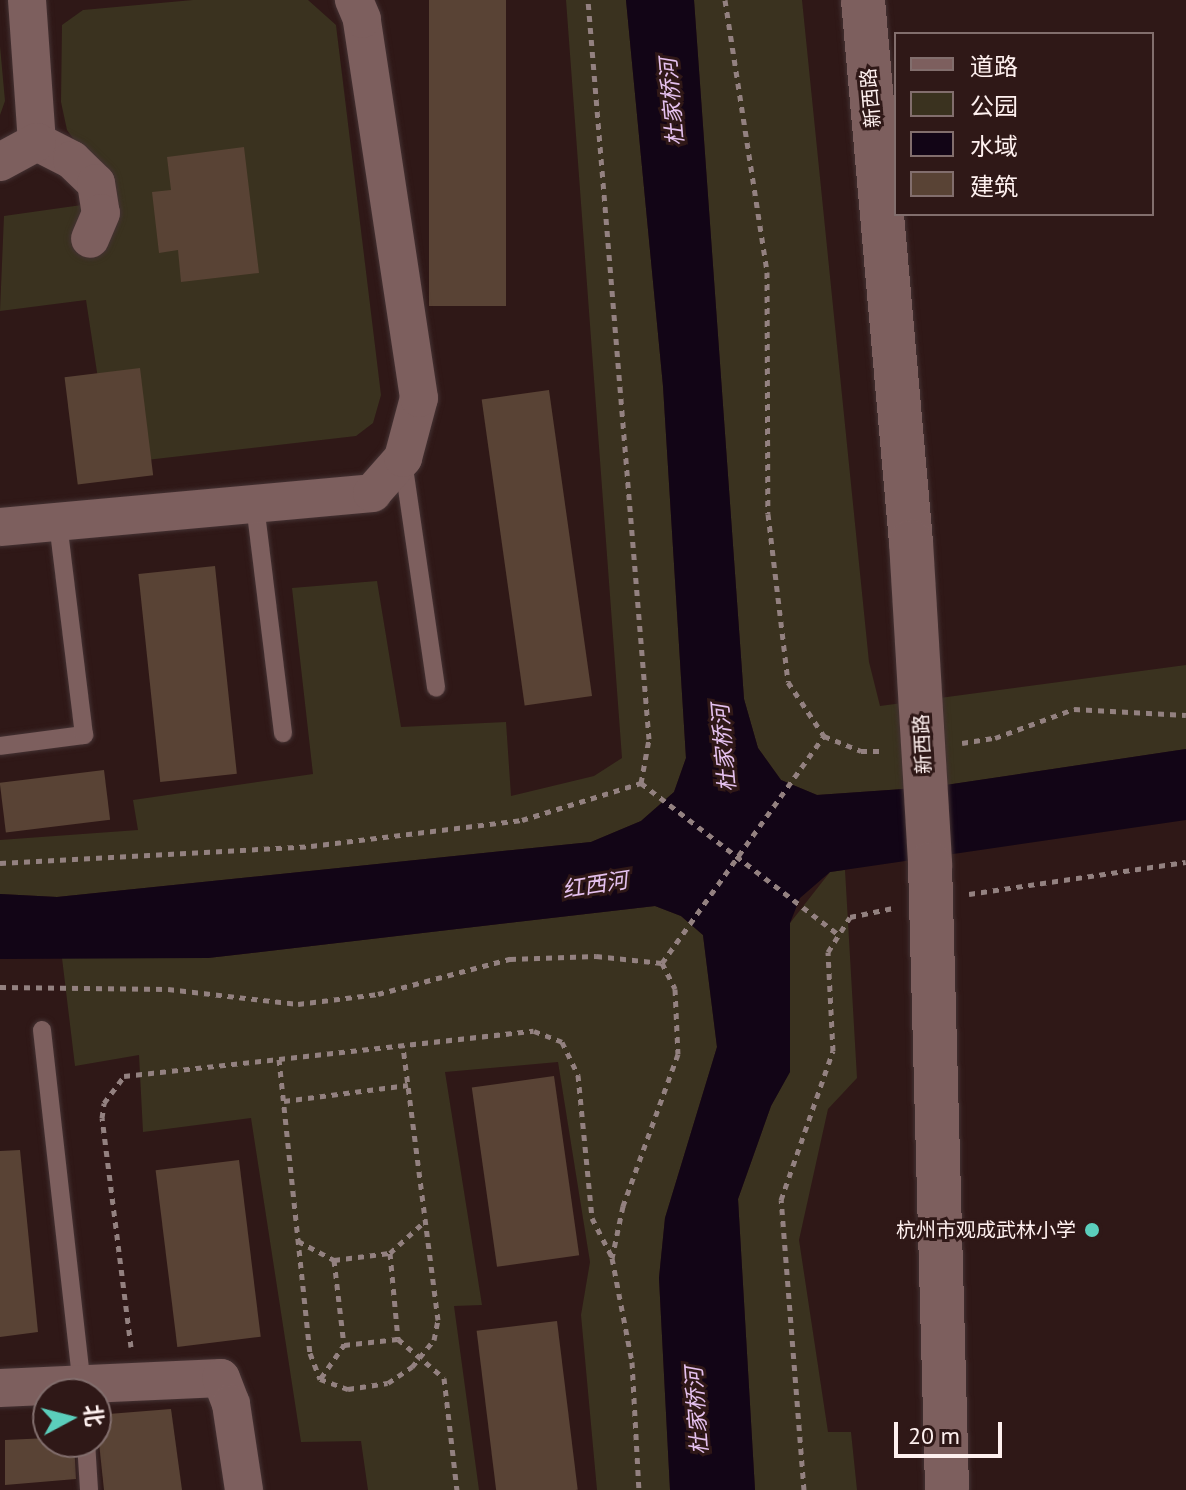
<!DOCTYPE html>
<meta charset="utf-8">
<style>
body{margin:0}
#map{position:relative;width:1186px;height:1490px;overflow:hidden;background:#2f1817;font-family:"PT Sans","Noto Sans SC",sans-serif}
div>[style]{position:absolute}
.green>*{inset:0;background:#3a321f}
.water>*{inset:0;background:#120516}
.building>*{inset:0;background:#594335;transform-origin:0 0}
.path>*{height:5px;margin-top:-2.5px;transform-origin:0;background:repeating-linear-gradient(90deg,#938180 0 6px,transparent 0 12px)}
.roads{filter:drop-shadow(0 0 2px #443233) drop-shadow(0 0 2px #443233)}
.lane>*{height:18px;margin:-9px;padding:0 9px;transform-origin:9px;border-radius:9px;background:#7d5f5e}
.street>*{height:38px;margin:-19px;padding:0 19px;transform-origin:19px;border-radius:19px;background:#7d5f5e}
.secondary>*{height:44px;margin:-22px;padding:0 22px;transform-origin:22px;border-radius:22px;background:#7d5f5e}
.dots>*{width:22px;height:22px;translate:-50% -50%;box-sizing:border-box;border:4px solid #2f1817;border-radius:50%}
span{translate:-50% -50%;white-space:nowrap;text-align:center;line-height:1.15;-webkit-text-stroke:6px #2f1817;paint-order:stroke}
.street-label{font-size:20px;color:#fef0ef}
.poi-label{font-size:20px;color:#fef0ef}
.right{translate:-100% -50%;text-align:right}
.water-label{font-size:22px;color:#e5c1ef;font-style:italic}
.legend{position:absolute;left:894px;top:32px;width:260px;height:184px;box-sizing:border-box;background:#2f1817;border:2px solid #826e6d;margin:0;padding:10px 14px;list-style:none;font-size:24px;color:#fef0ef}
.legend li{display:flex;align-items:center;gap:16px;height:40px}
.legend b{width:40px;border:2px solid #826e6d}
.north{position:absolute;left:32px;top:1378px;width:80px;height:80px;box-sizing:border-box;background:#2f1817;border:2px solid #826e6d;border-radius:50%;rotate:83deg;font-size:22px;font-weight:700;line-height:32px;text-align:center;color:#fef0ef}
.north::after{content:'';display:block;margin:auto;width:28px;height:36px;background:#5bcebc;clip-path:polygon(50% 0,100% 100%,50% 72%,0 100%)}
.scale{position:absolute;left:894px;top:1422px;width:108px;height:36px;box-sizing:border-box;border:4px solid #fef0ef;border-top:0;padding-left:10px;font-size:24px;line-height:28px;white-space:nowrap;color:#fef0ef;-webkit-text-stroke:6px #2f1817;paint-order:stroke}
</style>
<div id="map">
<div class="green">
<div style="clip-path:polygon(193px 0,308px 0,336px 25px,381px 395px,373px 423px,356px 436px,111px 464px,86px 300px,0 311px,4px 216px,117px 200px,67px 130px,61px 102px,62px 25px,83px 10px)"></div>
<div style="clip-path:polygon(566px 0,626px 0,663px 386px,686px 758px,674px 792px,641px 821px,591px 842px,57px 897px,0 894px,0 840px,138px 830px,133px 800px,313px 774px,292px 588px,377px 581px,401px 727px,506px 722px,511px 796px,594px 776px,622px 758px)"></div>
<div style="clip-path:polygon(694px 0,802px 0,869px 662px,880px 706px,1186px 665px,1186px 749px,933px 787px,817px 795px,781px 780px,758px 748px,744px 699px)"></div>
<div style="clip-path:polygon(0 46px,5px 101px,0 115px)"></div>
<div style="clip-path:polygon(845px 870px,857px 1078px,828px 1109px,799px 1240px,828px 1432px,851px 1432px,857px 1490px,755px 1490px,738px 1199px,771px 1106px,790px 1071px,790px 923px,830px 872px)"></div>
<div style="clip-path:polygon(655px 906px,681px 916px,703px 935px,717px 1047px,665px 1218px,659px 1278px,670px 1490px,597px 1490px,581px 1315px,590px 1262px,558px 1062px,445px 1072px,482px 1305px,454px 1306px,479px 1490px,368px 1490px,361px 1441px,301px 1442px,251px 1118px,143px 1132px,139px 1055px,75px 1066px,62px 958px,208px 958px)"></div>
</div>
<div class="water">
<div style="clip-path:polygon(626px 0,694px 0,744px 699px,758px 748px,781px 780px,817px 795px,932px 787px,1186px 749px,1186px 820px,830px 872px,800px 898px,790px 923px,790px 1072px,771px 1106px,738px 1199px,755px 1490px,670px 1490px,659px 1278px,665px 1218px,717px 1047px,703px 935px,681px 916px,655px 906px,208px 958px,0 959px,0 894px,57px 897px,591px 842px,641px 821px,674px 792px,686px 758px,663px 386px)"></div>
</div>
<div class="building">
<div style="left:429px;top:0;width:77px;height:306px"></div>
<div style="clip-path:polygon(244px 147px,259px 273px,181px 282px,178px 250px,159px 253px,152px 192px,171px 190px,167px 157px)"></div>
<div style="left:140px;top:368px;width:108px;height:76px;rotate:83deg"></div>
<div style="left:549px;top:390px;width:309px;height:68px;rotate:82deg"></div>
<div style="left:215px;top:566px;width:209px;height:77px;rotate:84deg"></div>
<div style="left:104px;top:770px;width:50px;height:105px;rotate:83deg"></div>
<div style="left:554px;top:1076px;width:181px;height:83px;rotate:82deg"></div>
<div style="clip-path:polygon(20px 1150px,38px 1332px,0 1337px,0 1151px)"></div>
<div style="left:239px;top:1160px;width:178px;height:84px;rotate:83deg"></div>
<div style="left:557px;top:1321px;width:170px;height:81px;rotate:83deg"></div>
<div style="clip-path:polygon(171px 1409px,182px 1490px,104px 1490px,96px 1415px)"></div>
<div style="clip-path:polygon(48px 1438px,48px 1442px,74px 1442px,76px 1479px,5px 1485px,5px 1440px)"></div>
</div>
<div class="path">
<div style="left:725px;top:0;width:275px;rotate:81.2deg"></div>
<div style="left:767px;top:272px;width:242px;rotate:89.8deg"></div>
<div style="left:768px;top:514px;width:169px;rotate:83.2deg"></div>
<div style="left:788px;top:682px;width:65px;rotate:56.3deg"></div>
<div style="left:824px;top:736px;width:40px;rotate:22deg"></div>
<div style="left:861px;top:751px;width:24px"></div>
<div style="left:962px;top:743px;width:33px;rotate:-9deg"></div>
<div style="left:995px;top:738px;width:84px;rotate:-20.2deg"></div>
<div style="left:1074px;top:709px;width:112px;rotate:3.1deg"></div>
<div style="left:641px;top:783px;width:248px;rotate:37.5deg"></div>
<div style="left:0;top:863px;width:311px;rotate:-3.1deg"></div>
<div style="left:311px;top:846px;width:213px;rotate:-7deg"></div>
<div style="left:522px;top:820px;width:125px;rotate:-17.3deg"></div>
<div style="left:641px;top:783px;width:45px;rotate:-79.7deg"></div>
<div style="left:649px;top:739px;width:742px;rotate:-94.72deg"></div>
<div style="left:969px;top:894px;width:219px;rotate:-8.4deg"></div>
<div style="left:662px;top:963px;width:279px;rotate:-54.5deg"></div>
<div style="left:0;top:987px;width:168px;rotate:0.7deg"></div>
<div style="left:168px;top:989px;width:131px;rotate:6.6deg"></div>
<div style="left:298px;top:1004px;width:81px;rotate:-7.1deg"></div>
<div style="left:378px;top:994px;width:137px;rotate:-14.9deg"></div>
<div style="left:510px;top:959px;width:86px;rotate:-2deg"></div>
<div style="left:596px;top:956px;width:66px;rotate:6.1deg"></div>
<div style="left:662px;top:963px;width:29px;rotate:63deg"></div>
<div style="left:675px;top:989px;width:65px;rotate:87.4deg"></div>
<div style="left:678px;top:1054px;width:162px;rotate:109.9deg"></div>
<div style="left:623px;top:1206px;width:53px;rotate:101.9deg"></div>
<div style="left:612px;top:1258px;width:106px;rotate:79.1deg"></div>
<div style="left:632px;top:1362px;width:128px;rotate:86.9deg"></div>
<div style="left:279px;top:1059px;width:296px;rotate:84deg"></div>
<div style="left:310px;top:1353px;width:28px;rotate:69deg"></div>
<div style="left:320px;top:1379px;width:30px;rotate:20deg"></div>
<div style="left:348px;top:1389px;width:40px;rotate:-8.5deg"></div>
<div style="left:388px;top:1383px;width:29px;rotate:-34deg"></div>
<div style="left:412px;top:1367px;width:35px;rotate:-51deg"></div>
<div style="left:434px;top:1340px;width:20px;rotate:-79deg"></div>
<div style="left:438px;top:1320px;width:277px;rotate:-97.3deg"></div>
<div style="left:284px;top:1101px;width:125px;rotate:-7.4deg"></div>
<div style="left:298px;top:1241px;width:41px;rotate:27.8deg"></div>
<div style="left:334px;top:1260px;width:56px;rotate:-7.1deg"></div>
<div style="left:390px;top:1253px;width:47px;rotate:-42.4deg"></div>
<div style="left:390px;top:1253px;width:86px;rotate:84.7deg"></div>
<div style="left:398px;top:1339px;width:60px;rotate:40.3deg"></div>
<div style="left:444px;top:1378px;width:113px;rotate:83.4deg"></div>
<div style="left:334px;top:1260px;width:86px;rotate:83.3deg"></div>
<div style="left:131px;top:1347px;width:231px;rotate:-97.2deg"></div>
<div style="left:102px;top:1118px;width:15px;rotate:-82deg"></div>
<div style="left:104px;top:1103px;width:34px;rotate:-53deg"></div>
<div style="left:124px;top:1076px;width:412px;rotate:-6.3deg"></div>
<div style="left:534px;top:1031px;width:30px;rotate:21deg"></div>
<div style="left:562px;top:1042px;width:37px;rotate:64deg"></div>
<div style="left:578px;top:1075px;width:144px;rotate:84.4deg"></div>
<div style="left:592px;top:1218px;width:44px;rotate:62.9deg"></div>
<div style="left:321px;top:1378px;width:40px;rotate:-55.1deg"></div>
<div style="left:344px;top:1345px;width:54px;rotate:-6.3deg"></div>
<div style="left:804px;top:1490px;width:291px;rotate:-94.5deg"></div>
<div style="left:781px;top:1200px;width:158px;rotate:-70.8deg"></div>
<div style="left:833px;top:1051px;width:99px;rotate:-92.9deg"></div>
<div style="left:828px;top:952px;width:41px;rotate:-57.8deg"></div>
<div style="left:850px;top:917px;width:44px;rotate:-11.8deg"></div>
</div>
<div class="roads">
<div class="lane">
<div style="left:403px;top:461px;width:229px;rotate:81.7deg"></div>
<div style="left:255px;top:505px;width:230px;rotate:83deg"></div>
<div style="left:0;top:746px;width:85px;rotate:-7.5deg"></div>
<div style="left:84px;top:735px;width:215px;rotate:-97deg"></div>
<div style="left:42px;top:1030px;width:361px;rotate:83.6deg"></div>
<div style="left:86px;top:1442px;width:48px;rotate:86.4deg"></div>
</div>
<div class="street">
<div style="left:27px;top:0;width:142px;rotate:86deg"></div>
<div style="left:37px;top:142px;width:39px;rotate:27deg"></div>
<div style="left:72px;top:160px;width:33px;rotate:44deg"></div>
<div style="left:96px;top:183px;width:30px;rotate:81deg"></div>
<div style="left:101px;top:213px;width:28px;rotate:113deg"></div>
<div style="left:0;top:162px;width:42px;rotate:-28.4deg"></div>
<div style="left:0;top:527px;width:374px;rotate:-5.2deg"></div>
<div style="left:372px;top:493px;width:47px;rotate:-48.5deg"></div>
<div style="left:403px;top:458px;width:62px;rotate:-75.1deg"></div>
<div style="left:419px;top:398px;width:383px;rotate:-98.6deg"></div>
<div style="left:362px;top:19px;width:21px;rotate:-113deg"></div>
<div style="left:0;top:1388px;width:221px;rotate:-2.6deg"></div>
<div style="left:221px;top:1378px;width:28px;rotate:69deg"></div>
<div style="left:231px;top:1404px;width:87px;rotate:81.4deg"></div>
</div>
<div class="secondary">
<div style="left:863px;top:0;width:544px;rotate:84.94deg"></div>
<div style="left:911px;top:542px;width:323px;rotate:86.6deg"></div>
<div style="left:930px;top:864px;width:626px;rotate:88.44deg"></div>
</div>
</div>
<div class="dots">
<div style="left:1092px;top:1230px;background:#5bcebc"></div>
</div>
<div class="street-label">
<span style="left:871px;top:98px;rotate:-95deg">新西路</span>
<span style="left:923px;top:744px;rotate:-93deg">新西路</span>
</div>
<div class="poi-label">
<span class="right" style="left:1076px;top:1230px">杭州市观成武林小学</span>
</div>
<div class="water-label">
<span style="left:672px;top:102px;rotate:-95deg">杜家桥河</span>
<span style="left:724px;top:748px;rotate:-95deg">杜家桥河</span>
<span style="left:595px;top:885px;rotate:-9deg">红西河</span>
<span style="left:697px;top:1411px;rotate:-94deg">杜家桥河</span>
</div>
<ul class="legend">
<li><b style="height:10px;background:#7d5f5e"></b>道路</li>
<li><b style="height:22px;background:#3a321f"></b>公园</li>
<li><b style="height:22px;background:#120516"></b>水域</li>
<li><b style="height:22px;background:#594335"></b>建筑</li>
</ul>
<div class="north">北</div>
<div class="scale">20 m</div>
</div>
